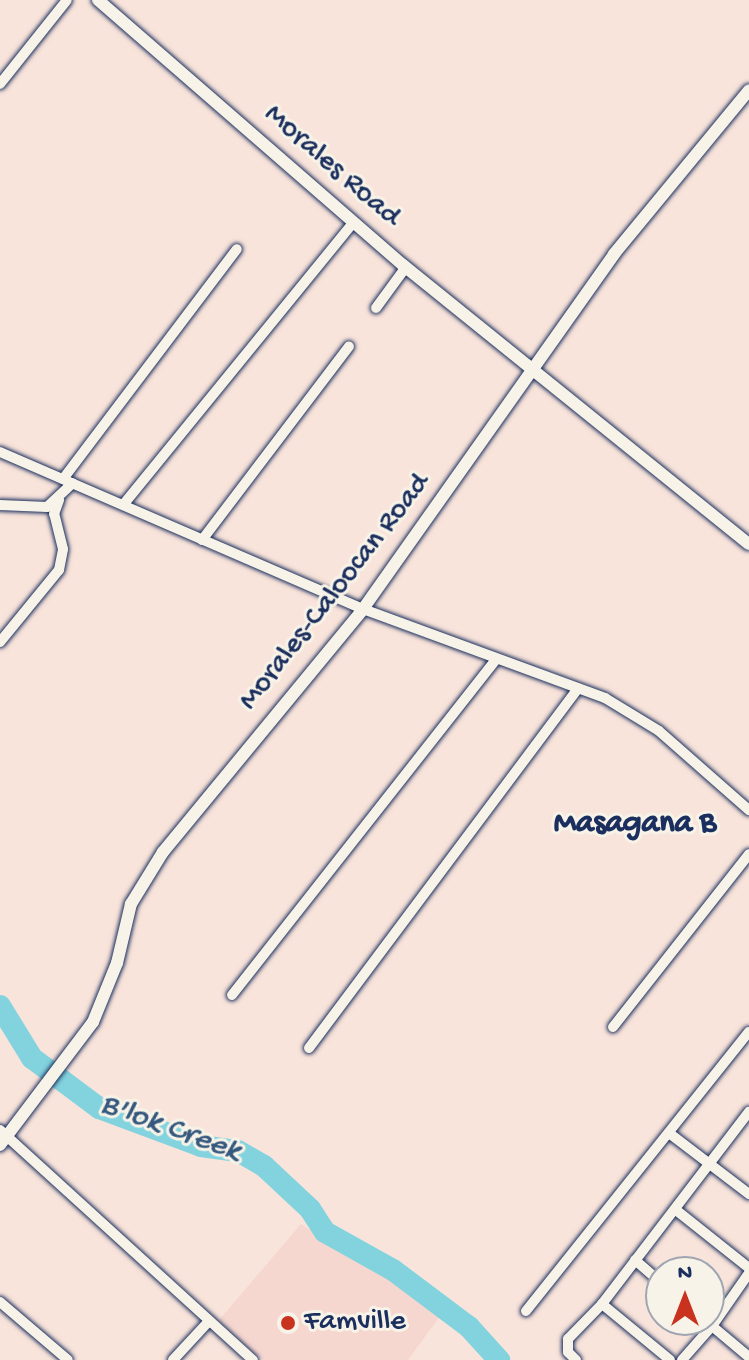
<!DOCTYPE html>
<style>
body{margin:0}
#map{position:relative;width:749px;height:1360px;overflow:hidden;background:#f9e4db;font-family:"Gochi Hand",sans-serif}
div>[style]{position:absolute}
.built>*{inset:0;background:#f6d7d0}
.stream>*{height:4px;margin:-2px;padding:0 2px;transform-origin:2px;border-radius:2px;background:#83d3df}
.river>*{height:22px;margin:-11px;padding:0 11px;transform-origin:11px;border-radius:11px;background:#83d3df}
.roads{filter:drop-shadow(0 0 2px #1b2f5e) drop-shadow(0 0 2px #1b2f5e)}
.minor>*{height:10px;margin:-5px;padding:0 5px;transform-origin:5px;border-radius:5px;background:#f7f3e8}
.tertiary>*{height:12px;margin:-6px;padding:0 6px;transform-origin:6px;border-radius:6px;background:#f7f3e8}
.dots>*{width:22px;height:22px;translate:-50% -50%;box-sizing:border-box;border:4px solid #f7f3e8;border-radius:50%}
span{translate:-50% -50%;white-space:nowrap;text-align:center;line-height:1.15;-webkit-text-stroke:6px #f7f3e8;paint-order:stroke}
.street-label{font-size:30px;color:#1b2f5e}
.poi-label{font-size:30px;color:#1b2f5e}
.left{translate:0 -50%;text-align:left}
.neighbourhood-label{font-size:32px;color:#1b2f5e;font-weight:700}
.water-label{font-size:32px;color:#35587e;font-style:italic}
.north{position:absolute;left:645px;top:1256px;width:80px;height:80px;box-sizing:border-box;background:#f7f3e8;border:2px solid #9fa5b1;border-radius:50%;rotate:0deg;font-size:22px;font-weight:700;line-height:32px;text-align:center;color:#1b2f5e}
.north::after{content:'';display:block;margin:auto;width:28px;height:36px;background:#c8321e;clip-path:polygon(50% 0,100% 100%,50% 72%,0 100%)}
</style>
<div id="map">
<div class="built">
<div style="clip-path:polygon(301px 1224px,358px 1261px,387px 1269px,443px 1312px,408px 1360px,263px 1360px,219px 1320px)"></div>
</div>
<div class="stream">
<div style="left:499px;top:1360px;width:1px;rotate:-90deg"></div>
</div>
<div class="river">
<div style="left:0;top:1006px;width:61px;rotate:58.4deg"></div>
<div style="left:32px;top:1058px;width:84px;rotate:36.7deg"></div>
<div style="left:99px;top:1108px;width:109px;rotate:20.4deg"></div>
<div style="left:201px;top:1146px;width:37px;rotate:8deg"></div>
<div style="left:238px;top:1151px;width:30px;rotate:30deg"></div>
<div style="left:264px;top:1166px;width:63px;rotate:43.1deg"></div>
<div style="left:310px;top:1209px;width:27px;rotate:57deg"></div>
<div style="left:325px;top:1232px;width:78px;rotate:29.2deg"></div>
<div style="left:393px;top:1270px;width:95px;rotate:36.9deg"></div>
<div style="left:469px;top:1327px;width:45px;rotate:47.7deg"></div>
</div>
<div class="roads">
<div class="minor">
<div style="left:0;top:84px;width:107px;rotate:-51.4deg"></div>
<div style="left:376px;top:308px;width:51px;rotate:-53.8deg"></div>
<div style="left:0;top:452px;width:395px;rotate:23.4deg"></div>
<div style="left:363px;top:609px;width:258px;rotate:20.2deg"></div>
<div style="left:605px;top:698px;width:63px;rotate:31.4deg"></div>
<div style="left:659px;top:731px;width:120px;rotate:41.3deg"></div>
<div style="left:63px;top:479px;width:288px;rotate:-52.9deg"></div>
<div style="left:0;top:505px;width:47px;rotate:2.4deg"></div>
<div style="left:47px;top:507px;width:35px;rotate:-43deg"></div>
<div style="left:123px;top:505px;width:365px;rotate:-50.8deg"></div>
<div style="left:202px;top:540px;width:243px;rotate:-52.8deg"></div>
<div style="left:0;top:642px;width:93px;rotate:-50.7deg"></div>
<div style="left:59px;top:570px;width:21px;rotate:-79deg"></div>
<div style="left:63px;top:549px;width:36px;rotate:-104deg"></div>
<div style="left:54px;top:514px;width:15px;rotate:-70deg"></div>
<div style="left:232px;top:995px;width:427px;rotate:-51.8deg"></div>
<div style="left:613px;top:1027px;width:220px;rotate:-51.8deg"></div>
<div style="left:309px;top:1048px;width:449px;rotate:-53.2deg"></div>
<div style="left:0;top:1130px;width:342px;rotate:42.3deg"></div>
<div style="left:669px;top:1133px;width:101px;rotate:37.3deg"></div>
<div style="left:676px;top:1210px;width:93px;rotate:38.5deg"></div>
<div style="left:635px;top:1260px;width:35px;rotate:41deg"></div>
<div style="left:749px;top:1273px;width:65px;rotate:124.9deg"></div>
<div style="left:712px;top:1326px;width:48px;rotate:40deg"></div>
<div style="left:0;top:1302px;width:89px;rotate:40.5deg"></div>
<div style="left:602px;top:1304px;width:88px;rotate:39.5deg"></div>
<div style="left:526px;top:1311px;width:357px;rotate:-51.4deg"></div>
<div style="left:173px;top:1360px;width:53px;rotate:-47.3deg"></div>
<div style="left:576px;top:1360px;width:11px;rotate:-135deg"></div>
<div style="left:568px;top:1352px;width:13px;rotate:-90deg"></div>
<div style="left:568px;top:1339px;width:49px;rotate:-45.8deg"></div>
<div style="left:602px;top:1304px;width:242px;rotate:-52.6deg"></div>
<div style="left:682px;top:1360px;width:45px;rotate:-48.6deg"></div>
<div style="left:712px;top:1326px;width:10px;rotate:-143deg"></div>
</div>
<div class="tertiary">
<div style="left:98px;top:0;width:404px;rotate:41deg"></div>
<div style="left:403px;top:265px;width:444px;rotate:38.9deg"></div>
<div style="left:0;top:1145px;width:154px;rotate:-52.9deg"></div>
<div style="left:93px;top:1022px;width:64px;rotate:-67.9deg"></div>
<div style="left:117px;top:963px;width:61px;rotate:-76.7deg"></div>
<div style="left:131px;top:904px;width:61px;rotate:-58.4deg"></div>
<div style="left:163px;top:852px;width:315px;rotate:-50.5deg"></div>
<div style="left:363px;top:609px;width:435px;rotate:-54.7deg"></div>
<div style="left:614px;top:254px;width:212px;rotate:-50.5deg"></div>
</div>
</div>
<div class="dots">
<div style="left:288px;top:1323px;background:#c8321e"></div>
</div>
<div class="street-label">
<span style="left:331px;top:167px;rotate:41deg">Morales Road</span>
<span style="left:336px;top:593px;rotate:-52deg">Morales-Caloocan Road</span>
</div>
<div class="poi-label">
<span class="left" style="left:304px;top:1323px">Famville</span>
</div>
<div class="neighbourhood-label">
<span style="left:635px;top:824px">Masagana B</span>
</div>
<div class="water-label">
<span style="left:170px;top:1129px;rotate:20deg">B'lok Creek</span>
</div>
<div class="north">N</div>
</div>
